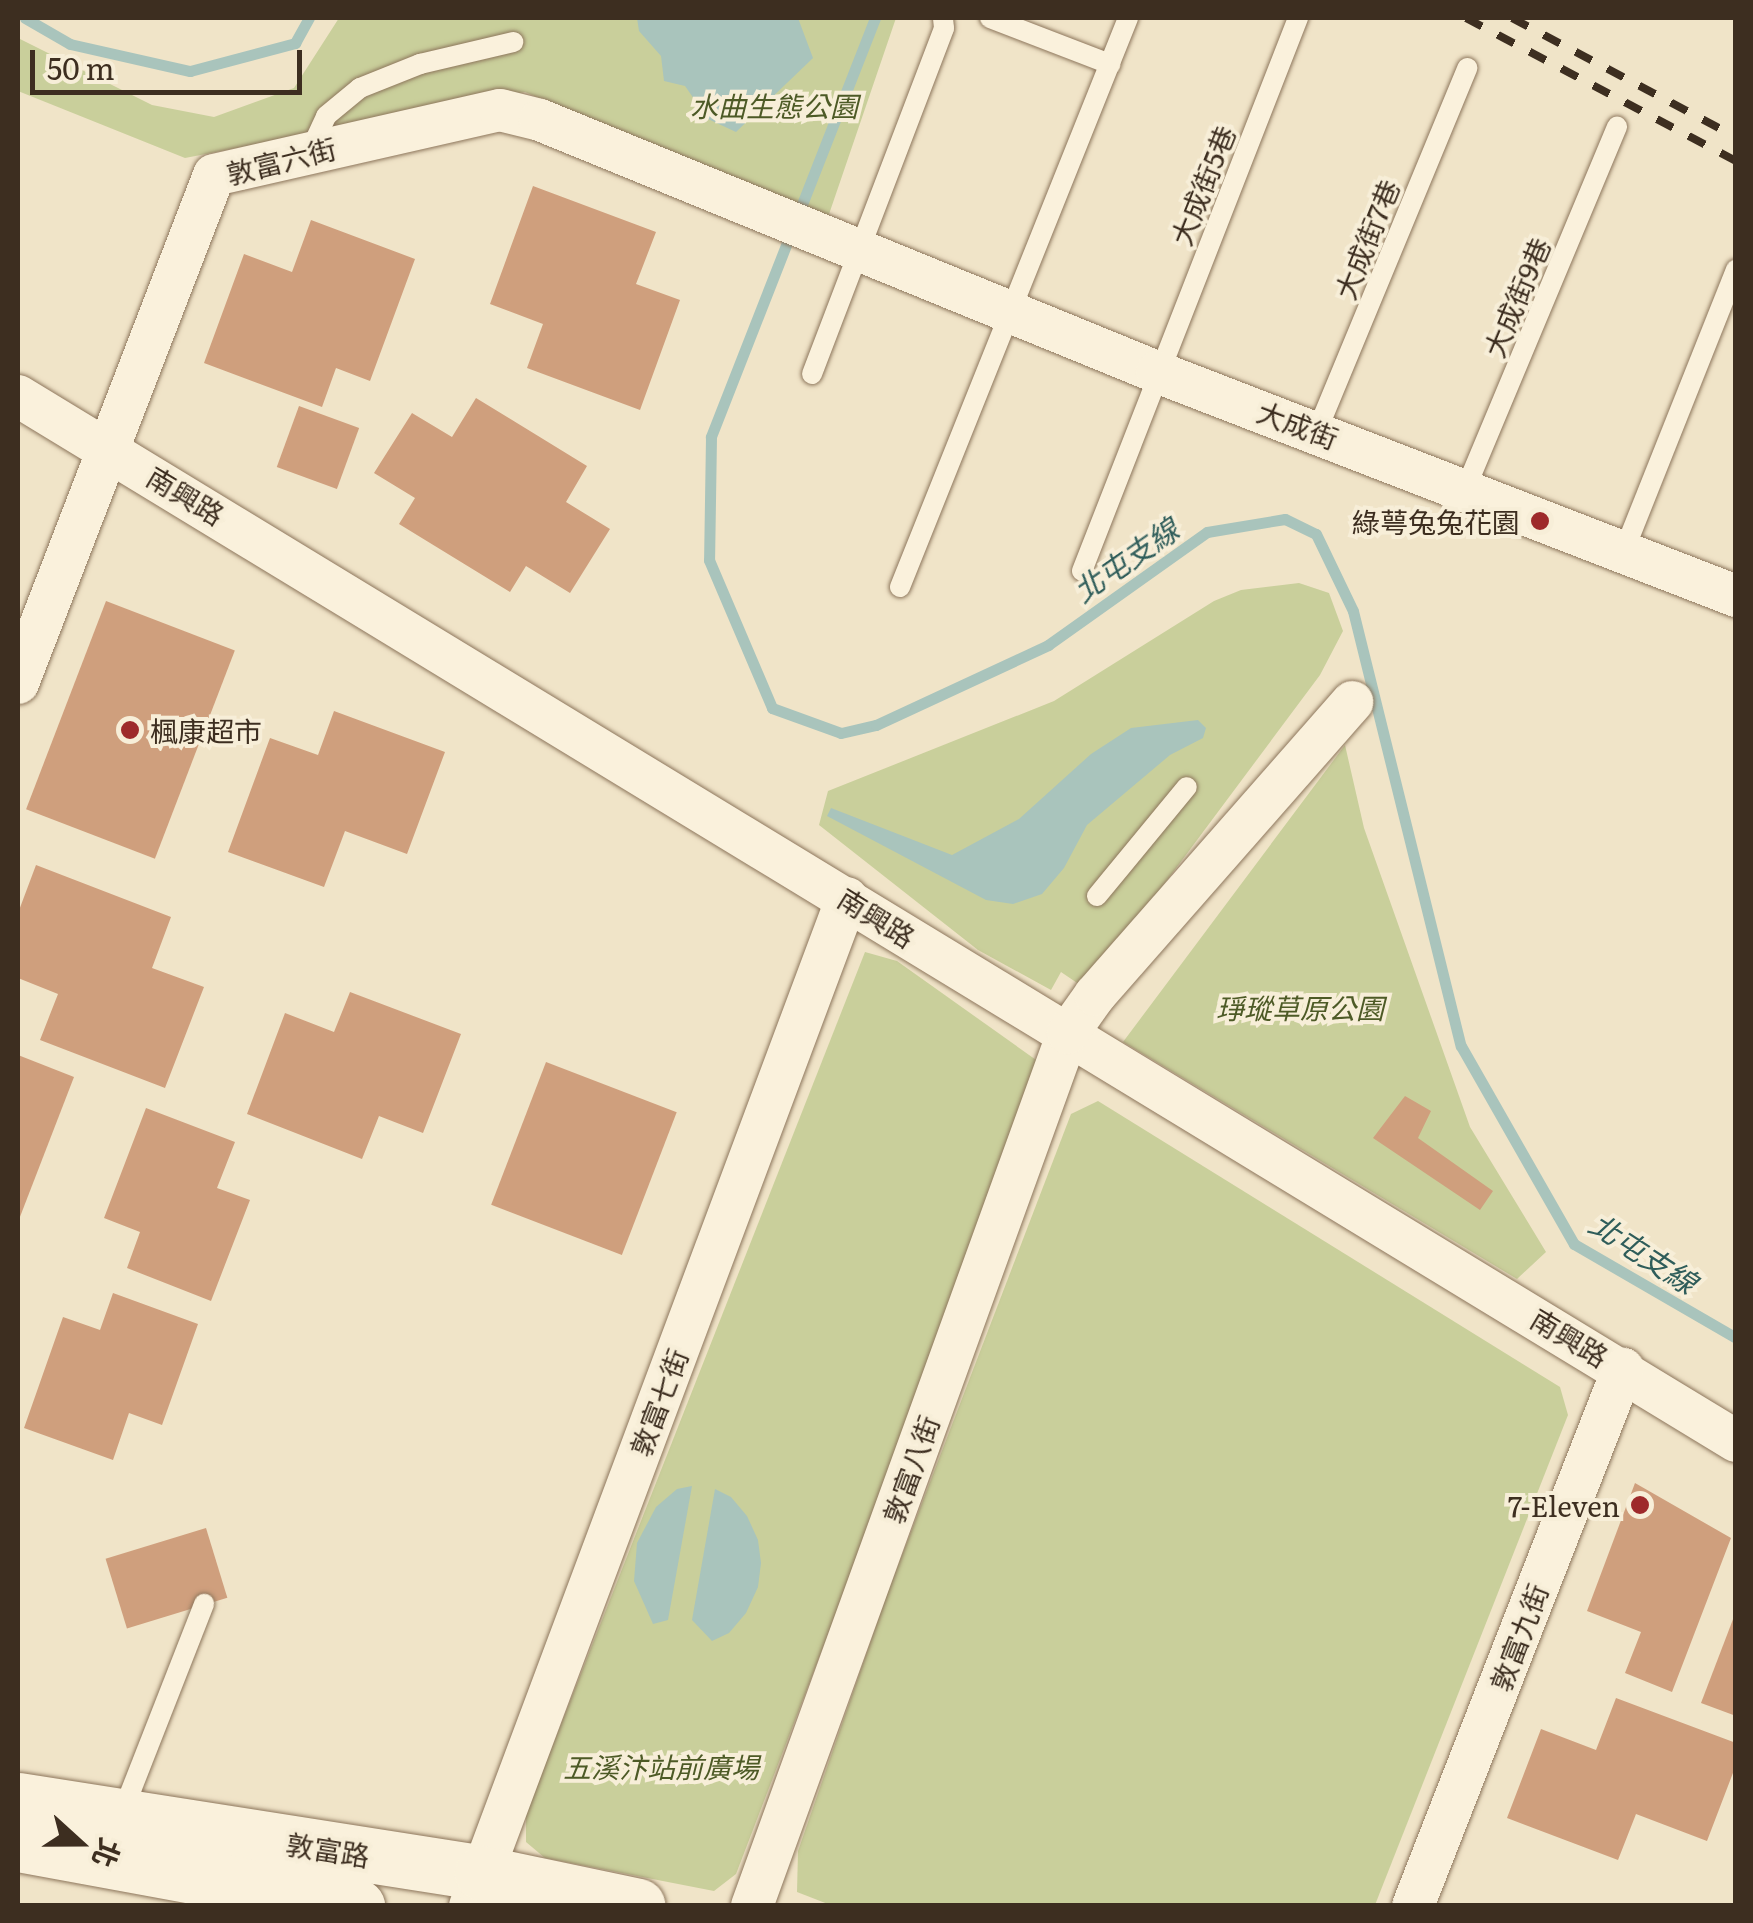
<!DOCTYPE html>
<meta charset="utf-8">
<style>
body{margin:0}
#map{position:relative;width:1753px;height:1923px;overflow:hidden;background:#f0e4c8;font-family:Literata,"Noto Sans TC",serif}
div>[style]{position:absolute}
.green>*{inset:0;background:#c9cf9b}
.water>*{inset:0;background:#a9c4bc}
.stream>*{height:11px;margin:-5.5px;padding:0 5.5px;transform-origin:5.5px;border-radius:5.5px;background:#a9c4bc}
.building>*{inset:0;background:#cf9f7d;transform-origin:0 0}
.roads{filter:drop-shadow(0 0 2px #8d765c) drop-shadow(0 0 2px #8d765c)}
.lane>*{height:20px;margin:-10px;padding:0 10px;transform-origin:10px;border-radius:10px;background:#faf1dc}
.street>*{height:42px;margin:-21px;padding:0 21px;transform-origin:21px;border-radius:21px;background:#faf1dc}
.secondary>*{height:55px;margin:-27.5px;padding:0 27.5px;transform-origin:27.5px;border-radius:27.5px;background:#faf1dc}
.rail>*{height:8px;margin-top:-4px;transform-origin:0;background:repeating-linear-gradient(90deg,#3d2e20 0 18px,transparent 0 36px)}
.dots>*{width:28px;height:28px;translate:-50% -50%;box-sizing:border-box;border:5px solid #f7eed8;border-radius:50%}
span{translate:-50% -50%;white-space:nowrap;text-align:center;line-height:1.15;-webkit-text-stroke:8px #f7eed8;paint-order:stroke}
.park-label{font-size:28px;color:#4d5a26;font-style:italic}
.street-label{font-size:28px;color:#3d2e20}
.poi-label{font-size:28px;color:#3d2e20}
.right{translate:-100% -50%;text-align:right}
.left{translate:0 -50%;text-align:left}
.water-label{font-size:30px;color:#2f5d5a;font-style:italic}
.frame{position:absolute;inset:0;border:20px solid #3d2e20;pointer-events:none}
.north{position:absolute;left:30px;top:1793px;width:100px;height:100px;-webkit-text-stroke:8px #f7eed8;paint-order:stroke;rotate:111deg;font-size:28px;font-weight:700;line-height:40px;text-align:center;color:#3d2e20}
.north::after{content:'';display:block;margin:auto;width:35px;height:45px;background:#3d2e20;clip-path:polygon(50% 0,100% 100%,50% 72%,0 100%)}
.scale{position:absolute;left:30px;top:50px;width:272px;height:45px;box-sizing:border-box;border:5px solid #3d2e20;border-top:0;padding-left:12px;font-size:30px;line-height:35px;white-space:nowrap;color:#3d2e20;-webkit-text-stroke:8px #f7eed8;paint-order:stroke}
</style>
<div id="map">
<div class="green">
<div style="clip-path:polygon(339px 18px,896px 18px,826px 223px,525px 92px,185px 158px,18px 91px,18px 38px,152px 105px,214px 117px,294px 88px)"></div>
<div style="clip-path:polygon(1299px 583px,1329px 593px,1343px 631px,1320px 675px,1086px 989px,1061px 972px,1051px 990px,978px 950px,819px 825px,828px 791px,1054px 701px,1214px 601px,1241px 590px)"></div>
<div style="clip-path:polygon(1345px 745px,1364px 828px,1470px 1127px,1546px 1252px,1517px 1279px,1123px 1042px)"></div>
<div style="clip-path:polygon(865px 952px,897px 961px,1046px 1067px,736px 1874px,714px 1891px,545px 1858px,526px 1842px,526px 1813px)"></div>
<div style="clip-path:polygon(1098px 1101px,1560px 1387px,1568px 1415px,1375px 1905px,833px 1906px,797px 1892px,798px 1851px,886px 1597px,1071px 1114px)"></div>
</div>
<div class="water">
<div style="clip-path:polygon(637px 18px,798px 18px,813px 58px,736px 132px,708px 119px,685px 86px,664px 81px,661px 56px,639px 31px)"></div>
<div style="clip-path:polygon(1198px 720px,1206px 728px,1203px 738px,1170px 755px,1087px 825px,1064px 868px,1042px 894px,1013px 904px,986px 900px,827px 816px,831px 808px,952px 855px,1019px 819px,1091px 754px,1131px 728px)"></div>
<div style="clip-path:polygon(692px 1486px,668px 1620px,653px 1624px,634px 1581px,637px 1543px,656px 1507px,677px 1489px)"></div>
<div style="clip-path:polygon(715px 1489px,731px 1497px,747px 1516px,758px 1540px,761px 1563px,758px 1587px,746px 1613px,729px 1633px,712px 1641px,692px 1620px)"></div>
</div>
<div class="stream">
<div style="left:25px;top:18px;width:52px;rotate:30deg"></div>
<div style="left:70px;top:44px;width:123px;rotate:12.7deg"></div>
<div style="left:190px;top:71px;width:109px;rotate:-14.9deg"></div>
<div style="left:295px;top:43px;width:29px;rotate:-61deg"></div>
<div style="left:875px;top:18px;width:450px;rotate:111.4deg"></div>
<div style="left:711px;top:437px;width:123px;rotate:90.9deg"></div>
<div style="left:709px;top:560px;width:161px;rotate:66.9deg"></div>
<div style="left:772px;top:708px;width:73px;rotate:19.9deg"></div>
<div style="left:841px;top:733px;width:36px;rotate:-13deg"></div>
<div style="left:876px;top:725px;width:190px;rotate:-24.9deg"></div>
<div style="left:1048px;top:645px;width:195px;rotate:-35.4deg"></div>
<div style="left:1207px;top:532px;width:79px;rotate:-9.5deg"></div>
<div style="left:1285px;top:519px;width:34px;rotate:26deg"></div>
<div style="left:1316px;top:534px;width:85px;rotate:64.3deg"></div>
<div style="left:1353px;top:611px;width:448px;rotate:76.1deg"></div>
<div style="left:1461px;top:1046px;width:228px;rotate:60.3deg"></div>
<div style="left:1574px;top:1244px;width:187px;rotate:30.1deg"></div>
</div>
<div class="building">
<div style="clip-path:polygon(533px 186px,656px 232px,636px 284px,680px 300px,640px 410px,527px 368px,543px 324px,490px 304px)"></div>
<div style="clip-path:polygon(311px 220px,415px 259px,370px 381px,336px 368px,322px 407px,204px 363px,244px 254px,292px 272px)"></div>
<div style="clip-path:polygon(476px 398px,587px 466px,566px 502px,610px 529px,570px 593px,526px 566px,510px 592px,399px 524px,415px 498px,374px 473px,412px 413px,452px 437px)"></div>
<div style="left:299px;top:406px;width:64px;height:65px;rotate:20deg"></div>
<div style="left:106px;top:601px;width:138px;height:223px;rotate:21deg"></div>
<div style="clip-path:polygon(334px 711px,445px 752px,407px 854px,345px 831px,324px 887px,228px 852px,270px 738px,318px 755px)"></div>
<div style="clip-path:polygon(36px 865px,171px 917px,152px 968px,204px 987px,165px 1088px,40px 1040px,58px 994px,18px 978px,18px 913px)"></div>
<div style="clip-path:polygon(350px 992px,461px 1034px,423px 1133px,379px 1116px,362px 1159px,247px 1114px,285px 1013px,334px 1032px)"></div>
<div style="clip-path:polygon(18px 1055px,74px 1077px,18px 1222px)"></div>
<div style="left:546px;top:1062px;width:140px;height:153px;rotate:21deg"></div>
<div style="clip-path:polygon(1405px 1096px,1431px 1111px,1418px 1138px,1493px 1191px,1480px 1210px,1373px 1138px)"></div>
<div style="clip-path:polygon(146px 1108px,235px 1142px,217px 1188px,250px 1200px,211px 1301px,127px 1268px,140px 1232px,104px 1218px)"></div>
<div style="clip-path:polygon(113px 1293px,198px 1324px,162px 1425px,129px 1413px,113px 1460px,24px 1428px,63px 1317px,100px 1330px)"></div>
<div style="clip-path:polygon(1635px 1483px,1731px 1538px,1672px 1692px,1625px 1673px,1641px 1632px,1587px 1611px)"></div>
<div style="left:206px;top:1528px;width:73px;height:105px;rotate:73deg"></div>
<div style="clip-path:polygon(1735px 1614px,1736px 1614px,1736px 1716px,1701px 1703px)"></div>
<div style="clip-path:polygon(1616px 1698px,1736px 1743px,1736px 1765px,1707px 1841px,1636px 1814px,1618px 1860px,1507px 1818px,1541px 1729px,1596px 1750px)"></div>
</div>
<div class="roads">
<div class="lane">
<div style="left:990px;top:18px;width:129px;rotate:21deg"></div>
<div style="left:310px;top:151px;width:38px;rotate:-65deg"></div>
<div style="left:326px;top:116px;width:44px;rotate:-39.5deg"></div>
<div style="left:360px;top:88px;width:65px;rotate:-21.8deg"></div>
<div style="left:420px;top:64px;width:96px;rotate:-13.3deg"></div>
<div style="left:812px;top:374px;width:370px;rotate:-69.1deg"></div>
<div style="left:944px;top:28px;width:10px;rotate:-96deg"></div>
<div style="left:1317px;top:431px;width:393px;rotate:-67.5deg"></div>
<div style="left:1465px;top:490px;width:394px;rotate:-67.3deg"></div>
<div style="left:1624px;top:551px;width:303px;rotate:-68.3deg"></div>
<div style="left:1082px;top:571px;width:594px;rotate:-68.66deg"></div>
<div style="left:900px;top:587px;width:613px;rotate:-68.16deg"></div>
<div style="left:1097px;top:896px;width:141px;rotate:-50.5deg"></div>
<div style="left:121px;top:1816px;width:228px;rotate:-68.6deg"></div>
</div>
<div class="street">
<div style="left:18px;top:396px;width:2011px;rotate:31.31deg"></div>
<div style="left:18px;top:683px;width:544px;rotate:-68.9deg"></div>
<div style="left:214px;top:175px;width:293px;rotate:-12.8deg"></div>
<div style="left:500px;top:110px;width:41px;rotate:14deg"></div>
<div style="left:540px;top:120px;width:666px;rotate:22.22deg"></div>
<div style="left:1157px;top:372px;width:621px;rotate:21.15deg"></div>
<div style="left:470px;top:1906px;width:1076px;rotate:-69.49deg"></div>
<div style="left:752px;top:1906px;width:928px;rotate:-70.1deg"></div>
<div style="left:1068px;top:1033px;width:47px;rotate:-54.6deg"></div>
<div style="left:1095px;top:995px;width:390px;rotate:-48.7deg"></div>
<div style="left:1413px;top:1906px;width:577px;rotate:-68.64deg"></div>
</div>
<div class="secondary">
<div style="left:18px;top:1800px;width:470px;rotate:8.9deg"></div>
<div style="left:482px;top:1873px;width:159px;rotate:11.9deg"></div>
<div style="left:18px;top:1844px;width:345px;rotate:10.4deg"></div>
</div>
</div>
<div class="rail">
<div style="left:1466px;top:18px;width:306px;rotate:27.9deg"></div>
<div style="left:1512px;top:18px;width:254px;rotate:28deg"></div>
</div>
<div class="dots">
<div style="left:1540px;top:521px;background:#9e2a2b"></div>
<div style="left:130px;top:730px;background:#9e2a2b"></div>
<div style="left:1640px;top:1505px;background:#9e2a2b"></div>
</div>
<div class="park-label">
<span style="left:774px;top:105px">水曲生態公園</span>
<span style="left:1300px;top:1007px">琤瑽草原公園</span>
<span style="left:661px;top:1766px">五溪汴站前廣場</span>
</div>
<div class="street-label">
<span style="left:281px;top:160px;rotate:-14deg">敦富六街</span>
<span style="left:1202px;top:185px;rotate:-68deg">大成街5巷</span>
<span style="left:1366px;top:239px;rotate:-68deg">大成街7巷</span>
<span style="left:1516px;top:297px;rotate:-67deg">大成街9巷</span>
<span style="left:1298px;top:424px;rotate:21deg">大成街</span>
<span style="left:186px;top:495px;rotate:31deg">南興路</span>
<span style="left:877px;top:917px;rotate:32deg">南興路</span>
<span style="left:1570px;top:1337px;rotate:31deg">南興路</span>
<span style="left:658px;top:1402px;rotate:-69deg">敦富七街</span>
<span style="left:910px;top:1469px;rotate:-70deg">敦富八街</span>
<span style="left:1518px;top:1637px;rotate:-69deg">敦富九街</span>
<span style="left:328px;top:1849px;rotate:9deg">敦富路</span>
</div>
<div class="poi-label">
<span class="right" style="left:1520px;top:521px">綠萼兔兔花園</span>
<span class="left" style="left:150px;top:730px">楓康超市</span>
<span class="right" style="left:1620px;top:1505px">7-Eleven</span>
</div>
<div class="water-label">
<span style="left:1125px;top:559px;rotate:-35deg">北屯支線</span>
<span style="left:1644px;top:1252px;rotate:33deg">北屯支線</span>
</div>
<div class="frame"></div>
<div class="north">北</div>
<div class="scale">50 m</div>
</div>
